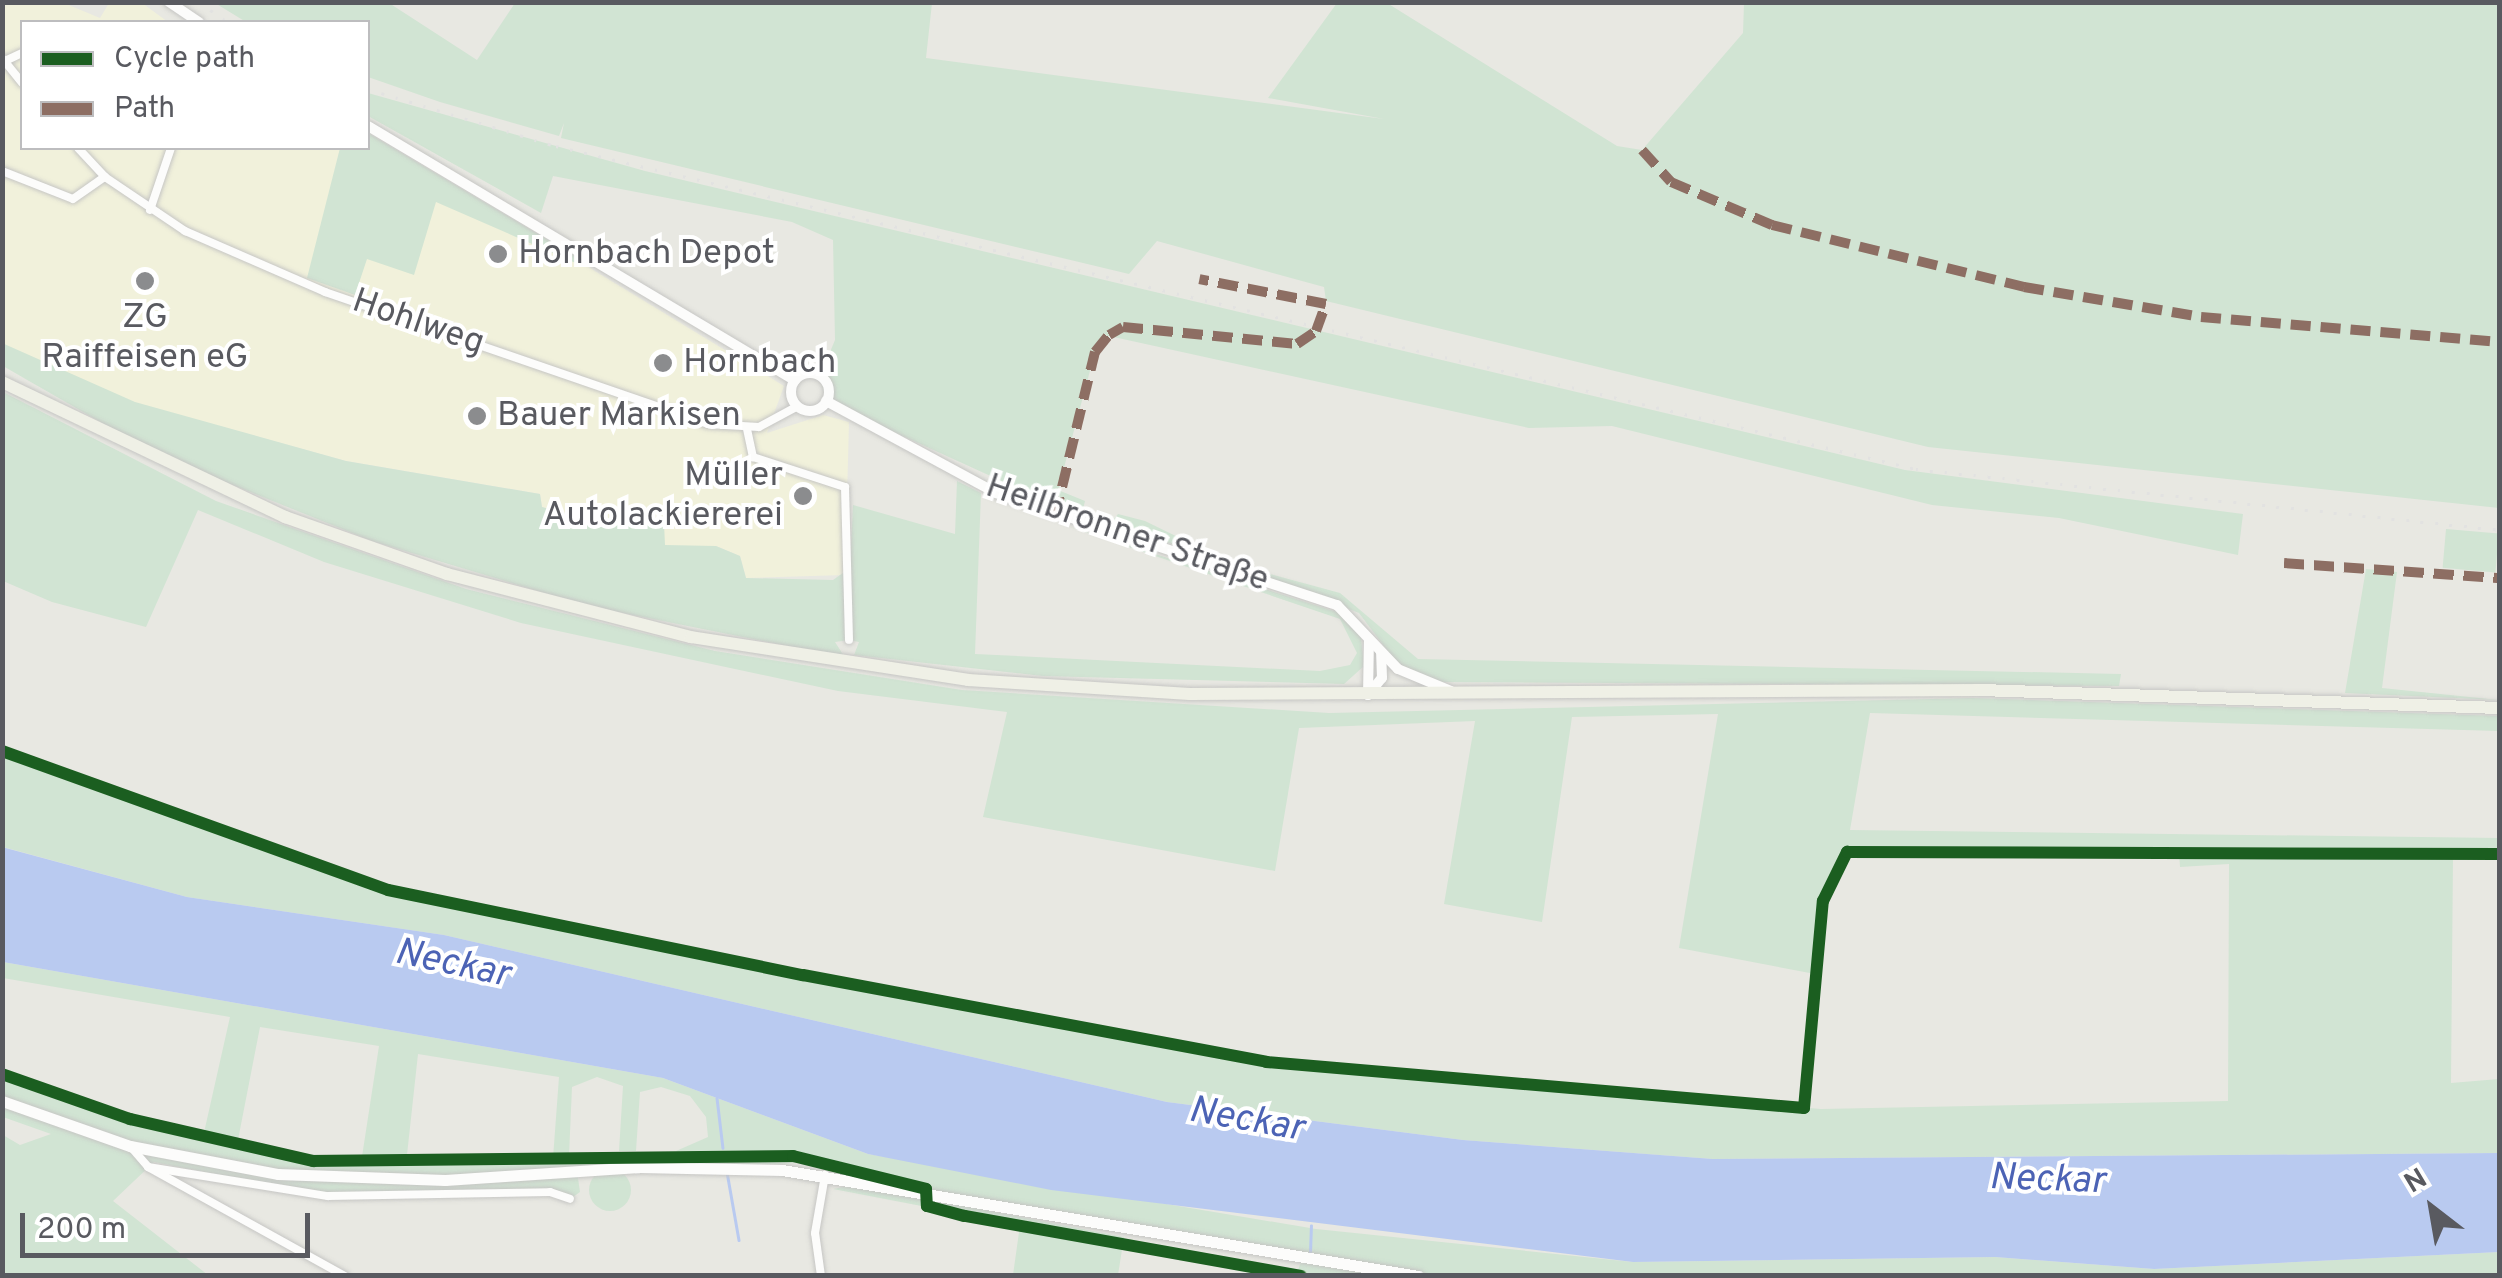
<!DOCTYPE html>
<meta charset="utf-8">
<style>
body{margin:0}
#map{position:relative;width:2502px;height:1278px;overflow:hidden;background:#e8e8e2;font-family:Overpass,sans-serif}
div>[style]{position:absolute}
.commercial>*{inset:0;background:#f1f1db}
.green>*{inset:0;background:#d1e4d3;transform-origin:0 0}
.round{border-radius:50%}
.water>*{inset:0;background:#b9caf0}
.stream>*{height:2.5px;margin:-1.25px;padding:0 1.25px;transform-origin:1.25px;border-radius:1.25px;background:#b9caf0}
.roads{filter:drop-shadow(0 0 2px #c6c6c4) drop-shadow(0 0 2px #c6c6c4)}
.minor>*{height:8px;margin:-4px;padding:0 4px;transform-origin:4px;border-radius:4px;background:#fcfcfb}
.tertiary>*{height:10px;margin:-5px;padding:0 5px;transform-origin:5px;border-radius:5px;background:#fcfcfb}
.tertiary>.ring{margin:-5px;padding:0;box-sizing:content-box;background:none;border:10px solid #fcfcfb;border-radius:50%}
.secondary>*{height:11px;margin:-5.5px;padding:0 5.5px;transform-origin:5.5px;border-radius:5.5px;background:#fcfcfb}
.primary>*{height:12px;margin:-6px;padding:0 6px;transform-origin:6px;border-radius:6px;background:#eff0e6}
.rail>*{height:2.5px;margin-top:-1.25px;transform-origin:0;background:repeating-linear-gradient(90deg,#e2e2e1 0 2.5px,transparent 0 14.5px)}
.quiet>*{height:10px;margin-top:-5px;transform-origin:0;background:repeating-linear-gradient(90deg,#8d6e63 0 20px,transparent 0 30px)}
.cycleway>*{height:12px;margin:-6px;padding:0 6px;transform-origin:6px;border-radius:6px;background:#1b5e20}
.dots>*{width:28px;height:28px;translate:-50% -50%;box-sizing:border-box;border:5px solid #fff;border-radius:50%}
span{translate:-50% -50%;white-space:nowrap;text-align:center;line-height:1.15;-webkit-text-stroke:8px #fff;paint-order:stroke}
.poi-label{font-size:35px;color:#595a60}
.left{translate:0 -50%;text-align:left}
.right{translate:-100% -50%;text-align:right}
.street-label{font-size:35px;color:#595a60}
.water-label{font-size:38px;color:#4c63b5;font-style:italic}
.frame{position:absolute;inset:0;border:5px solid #595a60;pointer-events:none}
.legend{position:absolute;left:20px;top:20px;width:350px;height:130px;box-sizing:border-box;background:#fff;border:2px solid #bdbdbf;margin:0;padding:12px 18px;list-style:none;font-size:30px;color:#595a60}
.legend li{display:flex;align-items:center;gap:20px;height:50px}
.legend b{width:50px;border:2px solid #bdbdbf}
.north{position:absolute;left:2382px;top:1158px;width:100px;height:100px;-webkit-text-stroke:8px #fff;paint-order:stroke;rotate:329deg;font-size:28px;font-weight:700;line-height:40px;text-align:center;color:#595a60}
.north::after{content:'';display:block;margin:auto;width:35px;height:45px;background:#595a60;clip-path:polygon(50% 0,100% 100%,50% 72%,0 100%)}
.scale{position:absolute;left:20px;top:1213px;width:290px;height:45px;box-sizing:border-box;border:5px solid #595a60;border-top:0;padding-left:12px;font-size:30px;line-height:35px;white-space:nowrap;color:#595a60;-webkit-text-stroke:8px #fff;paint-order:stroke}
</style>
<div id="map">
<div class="commercial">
<div style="clip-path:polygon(2px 3px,64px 3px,100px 18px,109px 3px,142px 3px,168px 22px,22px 22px,22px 148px,359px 148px,585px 265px,784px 386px,767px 433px,823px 415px,849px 422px,845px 575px,746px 578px,740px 556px,716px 546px,664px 546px,663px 523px,574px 516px,542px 507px,540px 494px,346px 461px,135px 403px,2px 350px)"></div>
</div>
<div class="green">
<div style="clip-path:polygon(215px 3px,389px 3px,477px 60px,515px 3px,932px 3px,926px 58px,1384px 119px,1268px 98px,1337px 3px,1387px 3px,1617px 146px,1642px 150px,1743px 33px,1744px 3px,2499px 3px,2499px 508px,1928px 447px,1326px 301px,1324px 287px,1157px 241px,1129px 274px,561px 138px,564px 123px,559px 136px,440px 102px,368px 77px,368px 22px,246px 22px)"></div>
<div style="clip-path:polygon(368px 93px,645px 171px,1905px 470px,2243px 514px,2238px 555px,2059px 518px,1932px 505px,1612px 426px,1529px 428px,1109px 336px,1095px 352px,1058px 490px,1085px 501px,1082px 513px,1110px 524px,1118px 514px,1145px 521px,1229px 562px,1057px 508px,1057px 493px,1052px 504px,826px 401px,820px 376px,835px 340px,833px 240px,792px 222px,553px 176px,541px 213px,368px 116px)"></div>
<div style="clip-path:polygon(368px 133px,580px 259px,578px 264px,436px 202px,414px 275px,367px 259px,355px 295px,307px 278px,340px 148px,368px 148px)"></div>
<div style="clip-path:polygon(2px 343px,135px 402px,346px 461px,540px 494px,542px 507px,574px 516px,664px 523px,665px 545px,716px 546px,740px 556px,746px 578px,833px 580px,850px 568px,853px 505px,955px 534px,957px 481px,981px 493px,975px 654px,1320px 671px,1350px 665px,1357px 653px,1340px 619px,1064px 525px,1340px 613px,1361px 638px,1364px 666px,1344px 684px,1043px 676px,854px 655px,859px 642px,849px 640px,835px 642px,844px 656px,828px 654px,588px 606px,372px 541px,156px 454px,3px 366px)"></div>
<div style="clip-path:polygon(3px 392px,216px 501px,466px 589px,715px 651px,962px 690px,1329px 713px,1973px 698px,2499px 716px,2499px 731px,1870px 713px,1850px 830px,2499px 838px,2499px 854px,2453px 856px,2451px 1083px,2499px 1079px,2499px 1153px,1713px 1159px,1463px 1140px,1167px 1102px,444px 935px,187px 897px,3px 847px,2px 751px,388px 890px,1266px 1062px,1821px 1109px,2228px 1101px,2229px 864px,2180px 867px,2179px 852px,1853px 851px,1829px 882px,1815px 974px,1679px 948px,1718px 714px,1572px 717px,1542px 922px,1444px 904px,1475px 721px,1299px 728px,1275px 871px,983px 817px,1007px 712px,838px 691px,521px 623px,324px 562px,198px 510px,146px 627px,52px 602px,3px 581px)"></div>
<div style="left:2446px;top:529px;width:53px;height:39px;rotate:5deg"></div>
<div style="clip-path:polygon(1240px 566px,1340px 593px,1418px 659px,2121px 674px,2119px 686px,1438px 682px,1399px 666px,1359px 613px)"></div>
<div style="clip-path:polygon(2366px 569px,2397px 572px,2382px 688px,2499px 700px,2345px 693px)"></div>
<div style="clip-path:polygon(evenodd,3px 962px,663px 1078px,868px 1154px,1316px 1229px,1633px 1262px,1995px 1257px,2154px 1269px,2499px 1252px,2499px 1275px,1296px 1275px,1303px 1257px,934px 1192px,794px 1154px,676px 1151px,708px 1137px,706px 1117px,690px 1096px,661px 1087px,640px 1092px,636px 1151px,619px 1151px,623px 1086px,597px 1077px,572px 1087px,569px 1156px,553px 1158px,559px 1077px,418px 1054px,406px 1164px,713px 1153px,798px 1163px,577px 1171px,580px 1192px,570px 1199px,549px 1192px,328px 1196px,154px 1162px,113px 1201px,208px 1275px,3px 1275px,3px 1135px,20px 1145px,51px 1134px,3px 1117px,3px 1074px,203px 1137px,230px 1017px,3px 978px,3px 962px,260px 1027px,379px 1046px,361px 1163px,237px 1145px,260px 1027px)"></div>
<div class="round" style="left:589px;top:1169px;width:42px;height:42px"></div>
<div style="clip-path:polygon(854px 1185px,1124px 1237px,1118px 1275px,1013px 1275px,1020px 1225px,833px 1189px)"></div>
</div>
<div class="water">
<div style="clip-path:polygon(2px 847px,187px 897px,444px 935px,1167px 1102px,1463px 1140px,1713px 1159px,2499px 1153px,2499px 1252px,2154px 1269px,1995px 1257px,1633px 1262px,1051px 1190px,868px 1154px,663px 1078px,3px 962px)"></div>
</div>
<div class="stream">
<div style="left:717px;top:1098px;width:50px;rotate:83.2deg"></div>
<div style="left:724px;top:1156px;width:3px;rotate:72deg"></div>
<div style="left:727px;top:1172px;width:69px;rotate:80deg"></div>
<div style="left:1310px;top:1253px;width:27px;rotate:-88deg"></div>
</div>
<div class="roads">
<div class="minor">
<div style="left:2px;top:58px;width:32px;rotate:51deg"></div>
<div style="left:5px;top:61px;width:19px;rotate:-25deg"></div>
<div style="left:78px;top:148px;width:40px;rotate:47deg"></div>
<div style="left:105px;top:177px;width:97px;rotate:34deg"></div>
<div style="left:185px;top:231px;width:153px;rotate:23.5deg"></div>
<div style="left:325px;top:292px;width:405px;rotate:19deg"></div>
<div style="left:708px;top:424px;width:51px;rotate:3.4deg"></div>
<div style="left:759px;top:427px;width:44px;rotate:-28.3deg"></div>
<div style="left:2px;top:171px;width:76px;rotate:21.5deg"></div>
<div style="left:73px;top:199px;width:39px;rotate:-35deg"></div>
<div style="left:150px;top:210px;width:65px;rotate:-71.3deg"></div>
<div style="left:747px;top:429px;width:29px;rotate:78deg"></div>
<div style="left:753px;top:457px;width:97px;rotate:18.1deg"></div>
<div style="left:845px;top:487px;width:153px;rotate:88.5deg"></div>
<div style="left:130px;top:1146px;width:28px;rotate:49deg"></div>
<div style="left:148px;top:1167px;width:225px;rotate:29deg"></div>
<div style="left:148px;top:1167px;width:182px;rotate:9.2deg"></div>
<div style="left:328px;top:1196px;width:222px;rotate:-1deg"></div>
<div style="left:550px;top:1192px;width:21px;rotate:19deg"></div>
<div style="left:821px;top:1276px;width:43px;rotate:-97.9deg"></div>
<div style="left:815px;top:1233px;width:59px;rotate:-80.2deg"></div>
</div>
<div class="tertiary">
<div style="left:169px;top:2px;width:36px;rotate:34deg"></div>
<div style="left:368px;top:126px;width:497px;rotate:30.8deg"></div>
<div class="ring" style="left:791px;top:373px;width:28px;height:28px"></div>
<div style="left:826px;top:401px;width:193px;rotate:28.4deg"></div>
<div style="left:996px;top:493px;width:359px;rotate:18.2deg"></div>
<div style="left:1337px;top:605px;width:88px;rotate:46.4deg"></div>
<div style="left:1398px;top:669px;width:57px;rotate:22.5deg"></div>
<div style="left:1368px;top:695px;width:55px;rotate:-89deg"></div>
<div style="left:1368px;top:695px;width:22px;rotate:-51deg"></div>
<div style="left:1382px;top:678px;width:26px;rotate:-92deg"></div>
</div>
<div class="secondary">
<div style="left:2px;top:1101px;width:136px;rotate:19.4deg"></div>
<div style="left:130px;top:1146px;width:151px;rotate:10.7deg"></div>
<div style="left:278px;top:1174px;width:167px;rotate:2.1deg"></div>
<div style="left:445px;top:1180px;width:194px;rotate:-3.8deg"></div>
<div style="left:639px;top:1167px;width:143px;rotate:1.2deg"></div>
<div style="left:782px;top:1170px;width:645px;rotate:9.46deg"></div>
</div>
<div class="primary">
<div style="left:2px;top:382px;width:314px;rotate:25.5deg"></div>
<div style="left:285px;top:517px;width:172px;rotate:19.4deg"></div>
<div style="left:447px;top:574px;width:252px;rotate:14.5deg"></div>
<div style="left:691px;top:637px;width:280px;rotate:8.8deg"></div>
<div style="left:968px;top:680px;width:222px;rotate:3.6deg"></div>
<div style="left:1190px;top:694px;width:791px;rotate:-0.29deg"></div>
<div style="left:1981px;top:690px;width:519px;rotate:1.99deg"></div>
</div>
</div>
<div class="rail">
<div style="left:199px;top:2px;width:35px;rotate:35deg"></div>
<div style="left:368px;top:89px;width:196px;rotate:16.9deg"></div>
<div style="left:556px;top:146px;width:1398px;rotate:13.36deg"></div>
<div style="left:1916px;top:469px;width:587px;rotate:5.96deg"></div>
</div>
<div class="quiet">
<div style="left:1642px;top:150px;width:43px;rotate:47.8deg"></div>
<div style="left:1671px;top:182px;width:110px;rotate:23.1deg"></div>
<div style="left:1772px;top:225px;width:260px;rotate:13.8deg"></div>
<div style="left:2024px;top:287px;width:180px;rotate:9.6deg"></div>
<div style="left:2201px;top:317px;width:300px;rotate:4.8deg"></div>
<div style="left:1055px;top:516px;width:169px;rotate:-76.3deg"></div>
<div style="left:1095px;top:352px;width:22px;rotate:-51deg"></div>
<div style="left:1109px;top:335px;width:16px;rotate:-30deg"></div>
<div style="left:1123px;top:327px;width:175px;rotate:5.6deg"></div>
<div style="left:1297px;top:344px;width:23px;rotate:-34deg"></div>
<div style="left:1316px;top:331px;width:29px;rotate:-70deg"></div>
<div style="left:1326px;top:304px;width:129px;rotate:-168.9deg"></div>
<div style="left:2284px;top:563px;width:217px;rotate:4deg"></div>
</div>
<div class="cycleway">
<div style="left:2px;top:751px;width:410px;rotate:19.8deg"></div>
<div style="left:388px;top:890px;width:424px;rotate:11.6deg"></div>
<div style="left:803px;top:975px;width:471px;rotate:10.6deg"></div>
<div style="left:1266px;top:1062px;width:540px;rotate:4.89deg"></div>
<div style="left:1804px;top:1108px;width:208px;rotate:-84.8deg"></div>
<div style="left:1823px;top:901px;width:55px;rotate:-63.9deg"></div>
<div style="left:1847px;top:852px;width:653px;rotate:0.18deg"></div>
<div style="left:2px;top:1074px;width:136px;rotate:19.4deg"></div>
<div style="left:130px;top:1119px;width:188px;rotate:12.9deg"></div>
<div style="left:313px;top:1161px;width:480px;rotate:-0.6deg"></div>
<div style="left:793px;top:1156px;width:137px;rotate:13.9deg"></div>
<div style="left:926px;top:1189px;width:17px;rotate:87deg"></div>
<div style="left:927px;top:1206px;width:39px;rotate:15deg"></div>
<div style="left:965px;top:1216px;width:341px;rotate:10.1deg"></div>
</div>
<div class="dots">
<div style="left:498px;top:254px;background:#8b8c8e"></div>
<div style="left:145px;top:281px;background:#8b8c8e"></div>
<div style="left:663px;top:363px;background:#8b8c8e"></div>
<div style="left:477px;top:416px;background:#8b8c8e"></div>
<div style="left:803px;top:496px;background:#8b8c8e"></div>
</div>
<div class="poi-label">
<span class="left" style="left:518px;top:254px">Hornbach Depot</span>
<span style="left:145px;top:338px">ZG<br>Raiffeisen eG</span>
<span class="left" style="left:683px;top:363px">Hornbach</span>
<span class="left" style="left:497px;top:416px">Bauer Markisen</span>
<span class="right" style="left:783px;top:496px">Müller<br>Autolackiererei</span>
</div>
<div class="street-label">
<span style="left:418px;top:323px;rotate:19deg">Hohlweg</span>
<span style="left:1127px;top:534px;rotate:19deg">Heilbronner Straße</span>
</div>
<div class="water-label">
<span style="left:452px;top:965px;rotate:12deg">Neckar</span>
<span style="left:1246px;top:1121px;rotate:10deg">Neckar</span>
<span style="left:2047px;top:1181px;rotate:2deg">Neckar</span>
</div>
<div class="frame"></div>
<ul class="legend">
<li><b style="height:12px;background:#1b5e20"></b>Cycle path</li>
<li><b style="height:12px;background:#8d6e63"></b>Path</li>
</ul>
<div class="north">N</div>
<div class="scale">200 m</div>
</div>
